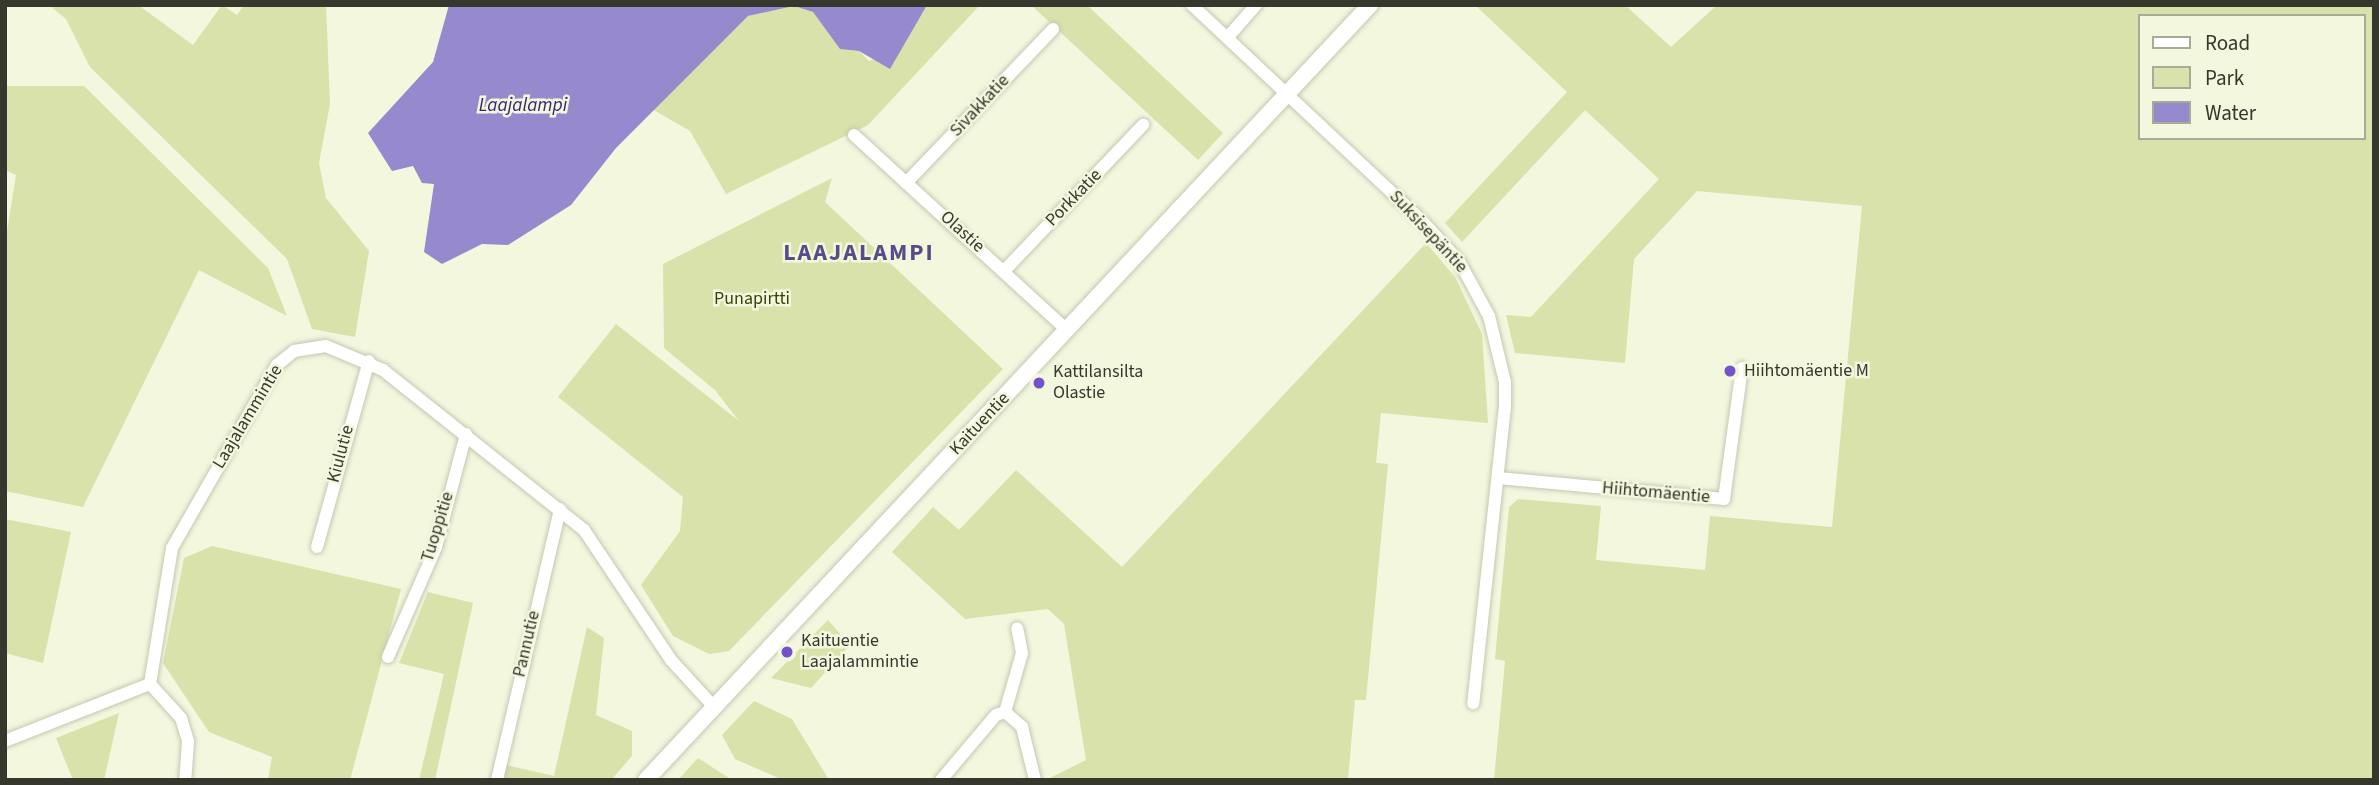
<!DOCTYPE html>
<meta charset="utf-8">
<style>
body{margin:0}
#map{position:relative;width:2379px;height:785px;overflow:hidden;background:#f2f7de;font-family:"Source Sans 3",sans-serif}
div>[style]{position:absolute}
.green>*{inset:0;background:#d8e2aa}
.water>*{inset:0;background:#9689cd}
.roads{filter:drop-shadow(0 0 2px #c4c8b1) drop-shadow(0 0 2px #c4c8b1)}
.minor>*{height:12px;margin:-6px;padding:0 6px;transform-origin:6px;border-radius:6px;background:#fff}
.tertiary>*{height:16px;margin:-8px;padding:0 8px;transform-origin:8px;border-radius:8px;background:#fff}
.dots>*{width:19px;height:19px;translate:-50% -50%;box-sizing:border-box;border:4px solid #f2f7de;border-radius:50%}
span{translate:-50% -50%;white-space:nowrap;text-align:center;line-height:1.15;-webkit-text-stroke:5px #f2f7de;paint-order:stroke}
.street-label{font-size:18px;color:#36382e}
.park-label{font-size:18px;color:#3b4104}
.poi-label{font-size:18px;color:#36382e}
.left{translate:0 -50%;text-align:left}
.water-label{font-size:19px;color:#3a2171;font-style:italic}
.district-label{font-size:24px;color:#594b89;font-weight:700;letter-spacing:2px}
.frame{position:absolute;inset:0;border:7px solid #36382e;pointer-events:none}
.legend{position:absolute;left:2138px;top:14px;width:228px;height:126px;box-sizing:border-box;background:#f2f7de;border:2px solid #a7ab98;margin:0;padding:9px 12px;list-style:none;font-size:21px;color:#36382e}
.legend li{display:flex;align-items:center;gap:14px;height:35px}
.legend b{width:35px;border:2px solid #a7ab98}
</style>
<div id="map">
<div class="green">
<div style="clip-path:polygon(49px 5px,138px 5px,193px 45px,222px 5px,237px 15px,244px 5px,326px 5px,330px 104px,319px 163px,326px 198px,369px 251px,355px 337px,312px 329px,287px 259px,90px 67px,66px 19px)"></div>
<div style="clip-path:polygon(927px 5px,980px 5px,868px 125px,726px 194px,690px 131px,652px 109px,748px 16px,794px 6px,813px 12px,840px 49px,859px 51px,869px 61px,899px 50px)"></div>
<div style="clip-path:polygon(1031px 5px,1087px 5px,1223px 133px,1198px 160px)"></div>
<div style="clip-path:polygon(evenodd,1475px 5px,1625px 5px,1671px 47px,1717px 5px,2374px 5px,2374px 780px,1494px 780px,1505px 661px,1495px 659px,1509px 507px,1518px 499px,1601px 506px,1596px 560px,1705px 570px,1710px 516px,1832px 527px,1862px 206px,1697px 191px,1634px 259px,1625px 363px,1515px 353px,1506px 315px,1531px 317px,1659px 179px,1585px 110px,1462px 242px,1445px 223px,1567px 92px,1475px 5px,2139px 16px,2363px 16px,2363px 138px,2139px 138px,2139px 16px)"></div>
<div style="clip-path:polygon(5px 86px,84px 86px,268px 268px,287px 316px,199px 270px,83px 507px,5px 491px,5px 244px,16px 175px,5px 170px)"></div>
<div style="clip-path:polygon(832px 178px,825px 202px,1003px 369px,729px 651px,709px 654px,673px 636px,641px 585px,680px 531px,683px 497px,558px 397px,616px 324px,739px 421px,715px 390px,664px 348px,663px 264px)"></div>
<div style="clip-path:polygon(1426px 243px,1455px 277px,1482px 334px,1488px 423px,1381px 413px,1376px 463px,1388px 464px,1366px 700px,1355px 700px,1348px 780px,1046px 780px,1086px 760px,1064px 624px,1048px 609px,965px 619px,892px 552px,933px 507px,959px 530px,1016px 470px,1122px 567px)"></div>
<div style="clip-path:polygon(5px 519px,71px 532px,43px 663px,5px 653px)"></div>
<div style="clip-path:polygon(212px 546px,401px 589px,350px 780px,268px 780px,272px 757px,209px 732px,163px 663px,184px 558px)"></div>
<div style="clip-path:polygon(428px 592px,473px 603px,435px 780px,419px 780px,444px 674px,399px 663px)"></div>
<div style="clip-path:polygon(828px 620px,850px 645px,811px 688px,771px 678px)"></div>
<div style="clip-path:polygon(587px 627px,604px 638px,596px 715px,632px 731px,632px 756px,611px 780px,503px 780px,506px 765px,554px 776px)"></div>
<div style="clip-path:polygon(754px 701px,792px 719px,829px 780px,783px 780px,735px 759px,722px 735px)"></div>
<div style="clip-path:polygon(119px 713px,104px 780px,73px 780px,56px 738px)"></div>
<div style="clip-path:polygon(698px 758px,732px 780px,678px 780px)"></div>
</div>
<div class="water">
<div style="clip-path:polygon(449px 5px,927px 5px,890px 69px,859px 51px,840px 49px,813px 12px,794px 6px,748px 16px,616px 148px,571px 205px,508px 245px,482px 244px,442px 264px,424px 252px,434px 184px,422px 183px,413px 166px,392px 171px,368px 133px,433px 62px)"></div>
</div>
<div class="roads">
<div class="minor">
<div style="left:1192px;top:5px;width:318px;rotate:43.2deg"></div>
<div style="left:1424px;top:223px;width:52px;rotate:47.4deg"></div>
<div style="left:1459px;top:261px;width:63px;rotate:61.4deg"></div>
<div style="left:1489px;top:316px;width:68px;rotate:76.4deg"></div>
<div style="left:1505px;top:382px;width:24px;rotate:90deg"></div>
<div style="left:1505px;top:406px;width:299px;rotate:96.1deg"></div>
<div style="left:1228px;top:37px;width:43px;rotate:-48.8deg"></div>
<div style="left:854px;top:135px;width:290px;rotate:42.5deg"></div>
<div style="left:906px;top:183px;width:213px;rotate:-46.3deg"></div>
<div style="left:1004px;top:271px;width:202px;rotate:-46.4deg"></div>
<div style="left:1499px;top:478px;width:226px;rotate:5.3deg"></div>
<div style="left:1724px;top:499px;width:132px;rotate:-82.2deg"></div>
<div style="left:317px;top:547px;width:193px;rotate:-74.4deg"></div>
<div style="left:388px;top:657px;width:120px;rotate:-66.4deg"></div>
<div style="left:436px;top:547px;width:117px;rotate:-75.1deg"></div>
<div style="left:150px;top:684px;width:138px;rotate:-80.8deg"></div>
<div style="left:172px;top:548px;width:211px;rotate:-60.2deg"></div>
<div style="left:277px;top:365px;width:22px;rotate:-39deg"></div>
<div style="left:294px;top:351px;width:32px;rotate:-9deg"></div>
<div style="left:326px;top:346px;width:62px;rotate:22.8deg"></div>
<div style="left:383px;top:370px;width:257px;rotate:38.5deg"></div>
<div style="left:584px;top:530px;width:156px;rotate:56.2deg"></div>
<div style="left:671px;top:660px;width:64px;rotate:47.5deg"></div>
<div style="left:150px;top:684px;width:46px;rotate:47.6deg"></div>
<div style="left:181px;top:718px;width:24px;rotate:73deg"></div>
<div style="left:188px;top:741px;width:39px;rotate:94deg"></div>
<div style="left:1005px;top:712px;width:61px;rotate:-73.9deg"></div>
<div style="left:1022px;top:653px;width:25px;rotate:-101deg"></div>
<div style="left:5px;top:741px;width:156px;rotate:-21.5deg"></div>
<div style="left:497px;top:780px;width:278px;rotate:-76.9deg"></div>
<div style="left:941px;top:780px;width:85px;rotate:-49.8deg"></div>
<div style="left:996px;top:715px;width:9px;rotate:-18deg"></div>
<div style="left:1005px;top:712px;width:23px;rotate:41deg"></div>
<div style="left:1022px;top:727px;width:55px;rotate:76.2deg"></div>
</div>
<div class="tertiary">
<div style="left:646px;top:780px;width:1061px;rotate:-46.95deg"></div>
</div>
</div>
<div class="dots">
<div style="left:1730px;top:371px;background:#7452cc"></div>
<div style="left:1039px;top:383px;background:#7452cc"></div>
<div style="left:787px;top:652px;background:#7452cc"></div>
</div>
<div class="street-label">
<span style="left:980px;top:106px;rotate:-47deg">Sivakkatie</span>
<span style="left:1074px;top:198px;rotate:-46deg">Porkkatie</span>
<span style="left:962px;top:232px;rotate:42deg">Olastie</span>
<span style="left:1428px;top:232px;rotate:47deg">Suksisepäntie</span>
<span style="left:248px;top:417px;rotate:-59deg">Laajalammintie</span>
<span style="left:980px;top:424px;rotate:-47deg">Kaituentie</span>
<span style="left:341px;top:454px;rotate:-75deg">Kiulutie</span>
<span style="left:1656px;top:493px;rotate:5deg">Hiihtomäentie</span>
<span style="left:438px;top:527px;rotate:-73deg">Tuoppitie</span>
<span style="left:527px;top:644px;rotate:-77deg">Pannutie</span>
</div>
<div class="park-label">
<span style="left:752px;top:299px">Punapirtti</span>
</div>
<div class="poi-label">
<span class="left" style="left:1744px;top:371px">Hiihtomäentie M</span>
<span class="left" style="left:1053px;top:383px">Kattilansilta<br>Olastie</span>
<span class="left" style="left:801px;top:652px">Kaituentie<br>Laajalammintie</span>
</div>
<div class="water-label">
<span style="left:523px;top:106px">Laajalampi</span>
</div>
<div class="district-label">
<span style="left:859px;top:253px">LAAJALAMPI</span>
</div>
<div class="frame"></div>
<ul class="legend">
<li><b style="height:9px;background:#fff"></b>Road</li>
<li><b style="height:19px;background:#d8e2aa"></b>Park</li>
<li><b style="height:19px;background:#9689cd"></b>Water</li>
</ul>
</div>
